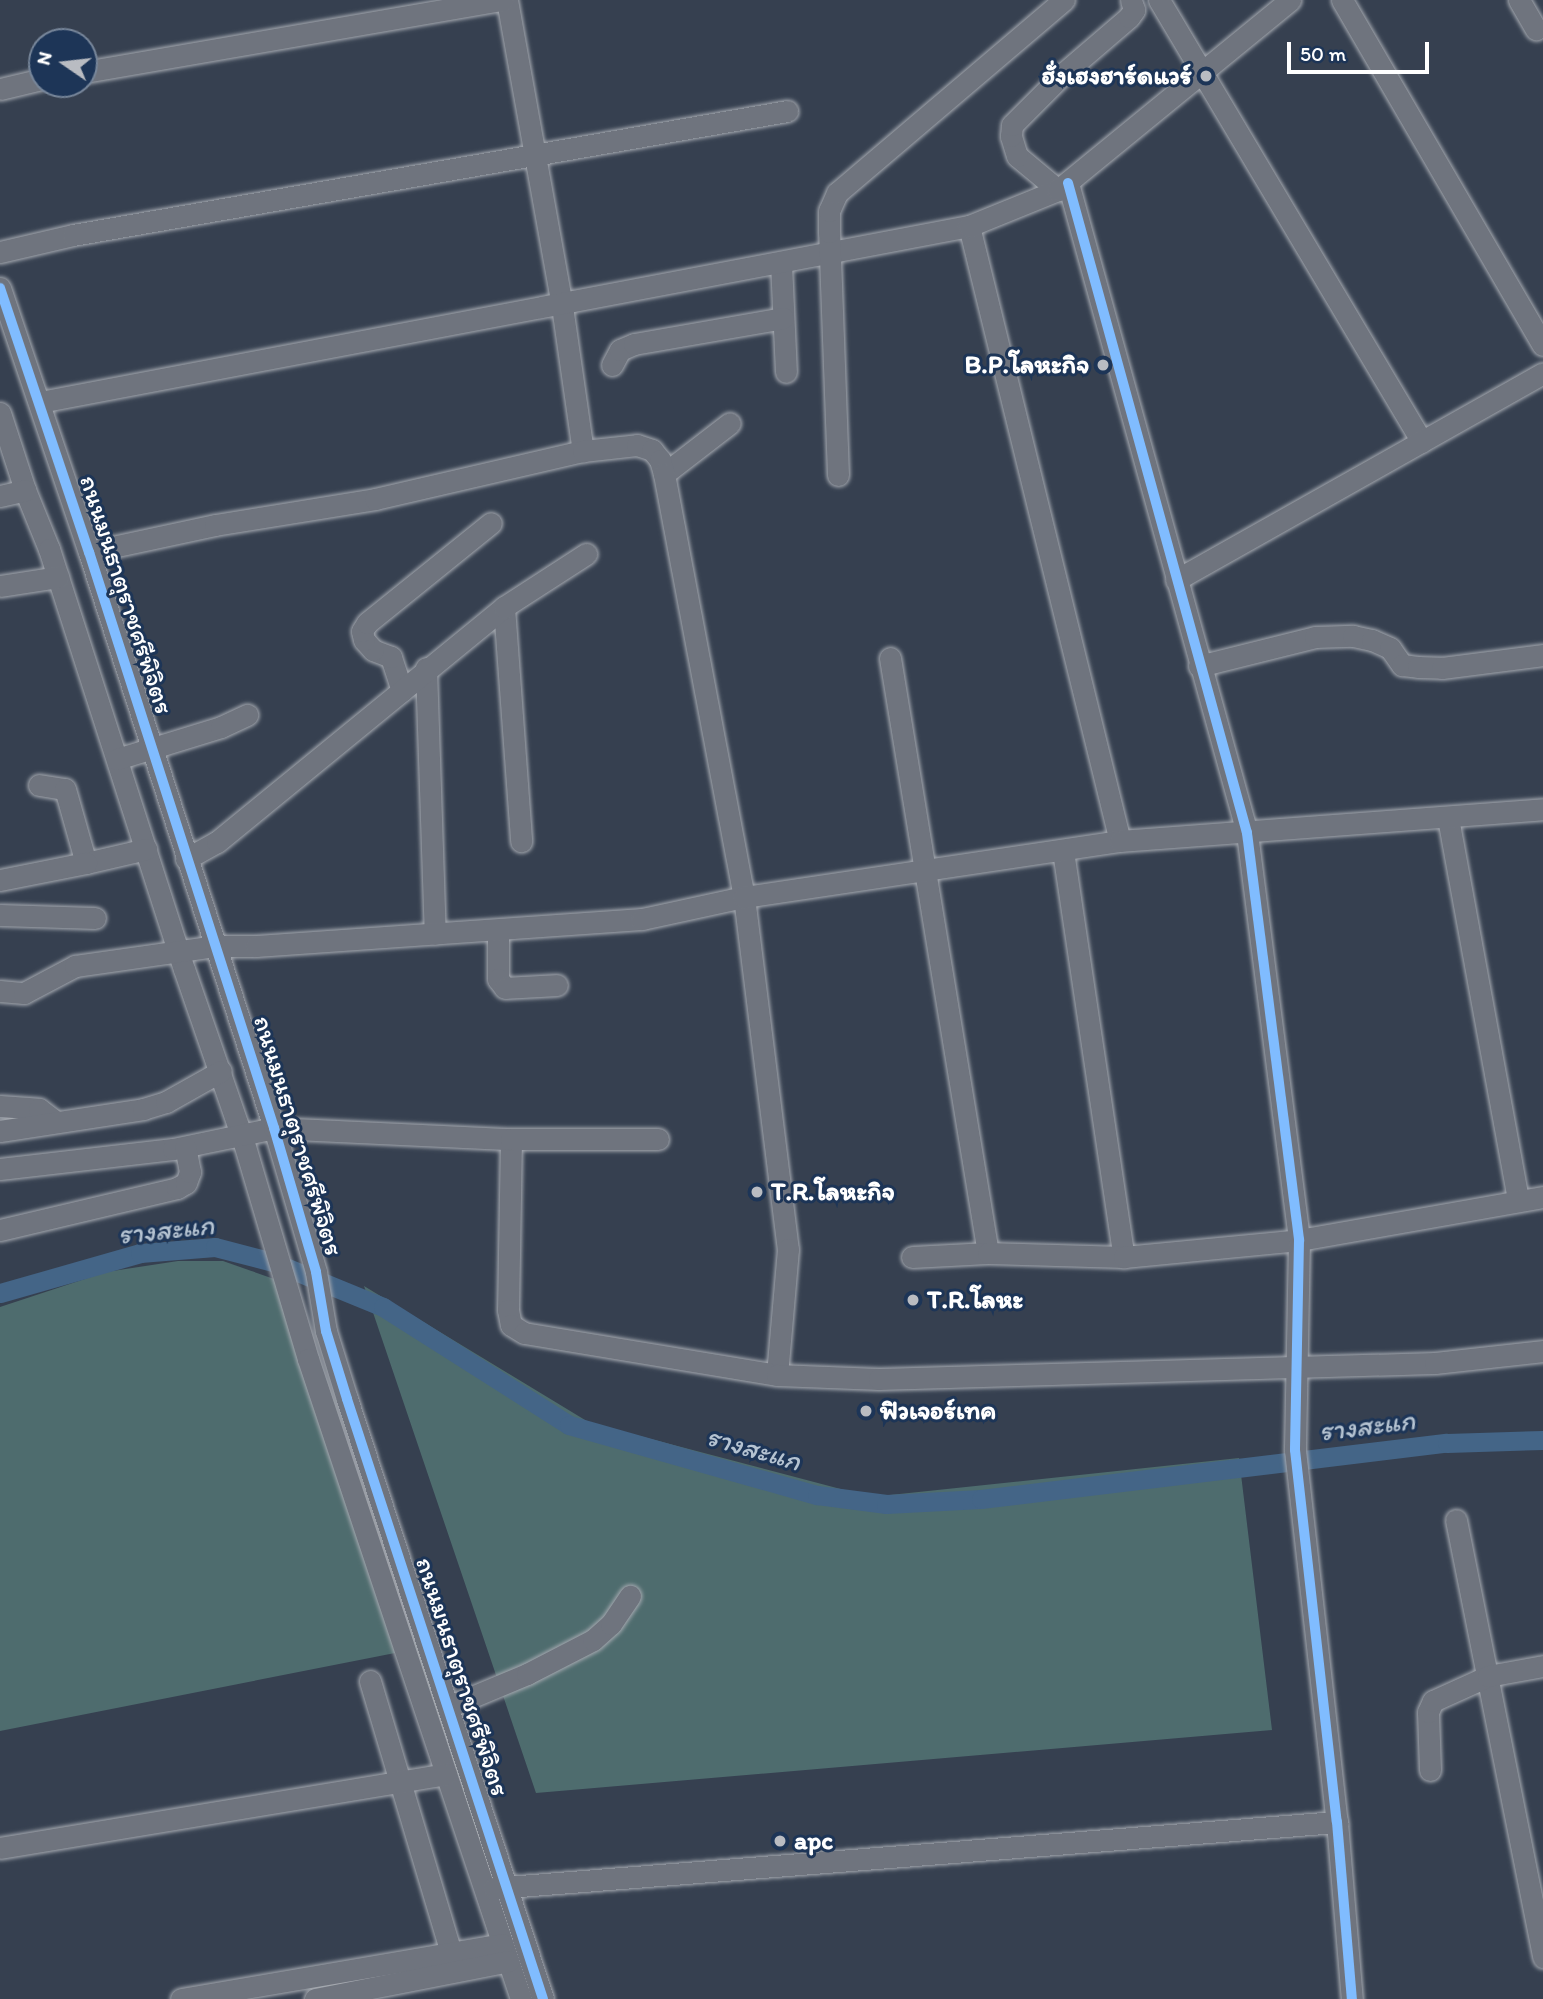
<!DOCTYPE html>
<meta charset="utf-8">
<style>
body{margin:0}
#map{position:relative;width:1543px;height:1999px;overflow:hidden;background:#364050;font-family:Itim,"Playpen Sans Thai",sans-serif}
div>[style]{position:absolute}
.green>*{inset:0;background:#4e6c6e}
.canal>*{height:19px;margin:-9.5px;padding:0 9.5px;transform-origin:9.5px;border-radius:9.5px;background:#446587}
.roads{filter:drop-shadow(0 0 2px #a5a9b0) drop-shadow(0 0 2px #a5a9b0)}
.minor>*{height:21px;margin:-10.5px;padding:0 10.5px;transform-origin:10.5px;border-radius:10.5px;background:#6f747e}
.cycleway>*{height:10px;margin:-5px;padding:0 5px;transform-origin:5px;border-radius:5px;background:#80bcff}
.dots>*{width:19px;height:19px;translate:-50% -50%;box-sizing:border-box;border:4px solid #1d3557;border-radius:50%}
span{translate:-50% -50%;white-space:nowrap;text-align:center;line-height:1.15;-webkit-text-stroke:6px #1d3557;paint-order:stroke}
.poi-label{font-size:26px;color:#fff;font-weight:700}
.right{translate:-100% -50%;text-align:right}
.left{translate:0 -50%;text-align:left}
.street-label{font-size:26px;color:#fff}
.water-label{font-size:28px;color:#b5c3d1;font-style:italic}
.north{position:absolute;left:28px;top:28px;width:70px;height:70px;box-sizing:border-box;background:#1d3557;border:2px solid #77869a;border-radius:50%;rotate:284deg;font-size:19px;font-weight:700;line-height:28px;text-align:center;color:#fff}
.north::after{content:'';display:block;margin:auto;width:24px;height:32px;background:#b9bcc2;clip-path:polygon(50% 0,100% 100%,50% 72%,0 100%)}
.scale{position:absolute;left:1287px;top:42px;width:142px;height:32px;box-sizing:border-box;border:4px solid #fff;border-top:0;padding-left:9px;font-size:21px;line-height:24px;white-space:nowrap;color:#fff;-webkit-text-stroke:5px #1d3557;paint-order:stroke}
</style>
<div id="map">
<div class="green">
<div style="clip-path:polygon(178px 1261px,223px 1261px,277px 1280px,395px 1653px,0 1731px,0 1307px,106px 1272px)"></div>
<div style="clip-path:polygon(364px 1286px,590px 1423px,871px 1497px,1239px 1458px,1272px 1730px,536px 1793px)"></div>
</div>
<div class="canal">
<div style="left:0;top:1293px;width:146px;rotate:-15.9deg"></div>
<div style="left:140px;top:1253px;width:75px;rotate:-4.6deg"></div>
<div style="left:215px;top:1247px;width:60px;rotate:14.5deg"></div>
<div style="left:273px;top:1262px;width:119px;rotate:22.2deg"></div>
<div style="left:383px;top:1307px;width:220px;rotate:32.4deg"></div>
<div style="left:569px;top:1425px;width:258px;rotate:15.8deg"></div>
<div style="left:817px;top:1495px;width:70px;rotate:7.4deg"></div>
<div style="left:886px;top:1504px;width:95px;rotate:-3deg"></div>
<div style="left:981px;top:1499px;width:469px;rotate:-6.9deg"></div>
<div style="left:1447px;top:1443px;width:96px;rotate:-1.8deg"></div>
</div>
<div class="roads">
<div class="minor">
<div style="left:507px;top:0;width:311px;rotate:79.8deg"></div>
<div style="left:562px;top:306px;width:147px;rotate:81.8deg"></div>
<div style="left:1159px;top:0;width:514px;rotate:59.25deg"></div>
<div style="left:1342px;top:0;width:399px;rotate:59.8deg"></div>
<div style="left:1519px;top:0;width:34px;rotate:60deg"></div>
<div style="left:84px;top:72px;width:425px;rotate:-9.8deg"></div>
<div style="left:0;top:89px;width:43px;rotate:-13.4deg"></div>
<div style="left:1068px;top:183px;width:674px;rotate:74.6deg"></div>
<div style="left:1247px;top:833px;width:410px;rotate:82.7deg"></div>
<div style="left:1299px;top:1240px;width:210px;rotate:91.1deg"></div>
<div style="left:1295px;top:1450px;width:374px;rotate:83.6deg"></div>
<div style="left:1337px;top:1822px;width:178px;rotate:85.2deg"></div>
<div style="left:1058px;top:190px;width:53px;rotate:-140.3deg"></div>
<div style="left:1017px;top:156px;width:21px;rotate:-107deg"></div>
<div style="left:1011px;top:136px;width:11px;rotate:-85deg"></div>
<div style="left:1012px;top:125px;width:74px;rotate:-45deg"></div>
<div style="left:1064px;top:73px;width:86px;rotate:-40.7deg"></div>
<div style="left:1129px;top:17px;width:9px;rotate:-54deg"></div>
<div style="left:1134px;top:10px;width:10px;rotate:-107deg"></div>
<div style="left:969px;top:226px;width:633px;rotate:76.21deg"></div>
<div style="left:0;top:252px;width:75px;rotate:-13.1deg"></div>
<div style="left:73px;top:235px;width:725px;rotate:-9.85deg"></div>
<div style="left:781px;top:263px;width:109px;rotate:87.4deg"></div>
<div style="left:0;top:288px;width:279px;rotate:71.4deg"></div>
<div style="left:89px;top:552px;width:605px;rotate:72.19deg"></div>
<div style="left:274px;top:1128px;width:150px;rotate:73.7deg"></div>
<div style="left:316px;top:1272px;width:60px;rotate:80.4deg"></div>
<div style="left:326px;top:1331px;width:71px;rotate:72.8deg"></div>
<div style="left:347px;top:1399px;width:631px;rotate:71.91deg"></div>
<div style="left:612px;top:365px;width:17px;rotate:-62deg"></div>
<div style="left:620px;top:350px;width:15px;rotate:-23deg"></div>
<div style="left:634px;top:344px;width:151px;rotate:-9.9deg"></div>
<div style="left:40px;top:402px;width:946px;rotate:-10.73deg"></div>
<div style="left:969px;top:226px;width:96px;rotate:-22deg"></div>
<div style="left:1058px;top:190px;width:300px;rotate:-39.3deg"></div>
<div style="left:0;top:413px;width:81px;rotate:72deg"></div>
<div style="left:25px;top:490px;width:64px;rotate:67.9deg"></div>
<div style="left:49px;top:549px;width:441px;rotate:72.2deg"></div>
<div style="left:184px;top:969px;width:184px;rotate:71deg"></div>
<div style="left:244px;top:1143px;width:225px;rotate:73.5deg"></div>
<div style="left:308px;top:1359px;width:675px;rotate:71.59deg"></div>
<div style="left:664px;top:474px;width:83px;rotate:-37.7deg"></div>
<div style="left:838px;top:475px;width:243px;rotate:-92.1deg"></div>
<div style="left:829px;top:232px;width:21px;rotate:-90deg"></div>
<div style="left:829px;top:211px;width:20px;rotate:-66deg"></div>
<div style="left:837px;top:193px;width:298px;rotate:-40.4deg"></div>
<div style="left:0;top:496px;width:26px;rotate:-13deg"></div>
<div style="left:89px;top:552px;width:129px;rotate:-12.1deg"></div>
<div style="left:215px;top:525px;width:162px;rotate:-9.2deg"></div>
<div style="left:375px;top:499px;width:213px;rotate:-13deg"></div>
<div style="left:583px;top:451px;width:54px;rotate:-6.3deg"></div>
<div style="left:637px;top:445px;width:16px;rotate:18deg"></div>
<div style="left:652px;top:450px;width:13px;rotate:51deg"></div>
<div style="left:660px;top:460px;width:15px;rotate:74deg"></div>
<div style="left:664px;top:474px;width:430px;rotate:79.3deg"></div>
<div style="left:744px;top:897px;width:355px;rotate:82.9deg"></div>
<div style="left:788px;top:1249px;width:126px;rotate:95deg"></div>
<div style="left:1176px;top:580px;width:421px;rotate:-29.4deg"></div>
<div style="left:0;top:586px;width:59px;rotate:-8.8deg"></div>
<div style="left:504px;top:607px;width:235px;rotate:85.8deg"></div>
<div style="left:890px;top:658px;width:603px;rotate:80.65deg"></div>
<div style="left:1199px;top:666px;width:120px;rotate:-14deg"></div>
<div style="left:1315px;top:637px;width:38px;rotate:-2deg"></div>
<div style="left:1353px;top:636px;width:19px;rotate:12deg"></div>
<div style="left:1372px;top:640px;width:20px;rotate:24deg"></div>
<div style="left:1390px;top:648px;width:21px;rotate:55deg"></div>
<div style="left:1402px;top:665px;width:16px;rotate:7deg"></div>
<div style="left:1418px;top:667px;width:24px;rotate:2deg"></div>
<div style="left:1442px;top:668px;width:102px;rotate:-7.3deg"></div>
<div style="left:426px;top:668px;width:266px;rotate:88.1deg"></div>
<div style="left:402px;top:691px;width:36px;rotate:-108deg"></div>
<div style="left:391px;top:657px;width:19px;rotate:-159deg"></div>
<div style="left:373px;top:650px;width:13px;rotate:-132deg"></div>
<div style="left:364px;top:640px;width:9px;rotate:-103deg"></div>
<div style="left:362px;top:631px;width:9px;rotate:-58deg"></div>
<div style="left:367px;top:623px;width:159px;rotate:-38.9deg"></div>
<div style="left:117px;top:759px;width:109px;rotate:-17.1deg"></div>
<div style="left:221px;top:727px;width:29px;rotate:-25deg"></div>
<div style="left:39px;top:785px;width:26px;rotate:9deg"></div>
<div style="left:65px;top:789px;width:77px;rotate:74.2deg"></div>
<div style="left:86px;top:863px;width:62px;rotate:-13.1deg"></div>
<div style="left:1448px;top:818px;width:388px;rotate:79.6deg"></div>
<div style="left:1063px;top:851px;width:411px;rotate:81.5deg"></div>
<div style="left:186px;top:859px;width:35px;rotate:-29deg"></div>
<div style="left:217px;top:842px;width:371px;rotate:-39.3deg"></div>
<div style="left:504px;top:607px;width:98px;rotate:-32.9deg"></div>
<div style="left:0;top:880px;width:88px;rotate:-11.2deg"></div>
<div style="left:0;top:915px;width:95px;rotate:1.8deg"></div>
<div style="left:498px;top:931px;width:48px;rotate:90deg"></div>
<div style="left:498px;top:979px;width:11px;rotate:52deg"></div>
<div style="left:505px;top:988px;width:52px;rotate:-3.3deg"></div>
<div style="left:0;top:991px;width:24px;rotate:5deg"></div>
<div style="left:24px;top:993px;width:58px;rotate:-27.9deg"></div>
<div style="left:75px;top:966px;width:141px;rotate:-8.1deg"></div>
<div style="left:215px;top:946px;width:41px"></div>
<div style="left:256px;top:946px;width:387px;rotate:-4deg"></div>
<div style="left:642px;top:919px;width:104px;rotate:-12.2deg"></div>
<div style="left:744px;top:897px;width:380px;rotate:-8.5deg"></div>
<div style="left:1120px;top:841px;width:424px;rotate:-4.3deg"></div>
<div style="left:0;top:1106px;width:39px;rotate:4deg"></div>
<div style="left:39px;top:1109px;width:21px;rotate:37deg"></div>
<div style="left:0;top:1131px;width:145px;rotate:-8.7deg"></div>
<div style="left:143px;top:1109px;width:24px;rotate:-17deg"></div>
<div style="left:166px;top:1102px;width:63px;rotate:-29.4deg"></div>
<div style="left:511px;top:1139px;width:171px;rotate:91deg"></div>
<div style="left:508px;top:1310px;width:15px;rotate:79deg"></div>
<div style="left:511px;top:1325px;width:15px;rotate:32deg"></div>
<div style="left:524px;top:1333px;width:256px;rotate:9.4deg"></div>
<div style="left:777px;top:1375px;width:102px;rotate:2.2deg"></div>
<div style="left:879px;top:1379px;width:556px;rotate:-1.65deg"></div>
<div style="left:1435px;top:1363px;width:109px;rotate:-6.3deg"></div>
<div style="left:0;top:1169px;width:174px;rotate:-6.6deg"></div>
<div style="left:173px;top:1149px;width:103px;rotate:-11.7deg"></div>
<div style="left:274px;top:1128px;width:237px;rotate:2.7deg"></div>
<div style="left:511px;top:1139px;width:147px"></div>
<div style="left:0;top:1230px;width:182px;rotate:-13.3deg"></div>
<div style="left:177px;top:1188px;width:10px;rotate:-29deg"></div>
<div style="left:186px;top:1183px;width:12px;rotate:-70deg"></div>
<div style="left:190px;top:1172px;width:25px;rotate:-101deg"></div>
<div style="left:912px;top:1257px;width:76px;rotate:-3deg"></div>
<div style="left:988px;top:1253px;width:136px;rotate:1.7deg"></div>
<div style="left:1124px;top:1257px;width:176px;rotate:-5.5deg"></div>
<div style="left:1299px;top:1240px;width:248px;rotate:-10deg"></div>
<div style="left:1456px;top:1520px;width:446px;rotate:78.7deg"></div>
<div style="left:370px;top:1681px;width:284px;rotate:73.4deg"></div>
<div style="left:448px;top:1707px;width:86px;rotate:-22.7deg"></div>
<div style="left:527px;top:1674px;width:74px;rotate:-27.3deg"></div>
<div style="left:593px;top:1640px;width:24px;rotate:-42deg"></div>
<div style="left:611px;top:1624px;width:34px;rotate:-56deg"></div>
<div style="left:1430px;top:1770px;width:58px;rotate:-92deg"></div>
<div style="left:1428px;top:1712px;width:12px;rotate:-66deg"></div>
<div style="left:1433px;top:1701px;width:60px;rotate:-24.4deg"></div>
<div style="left:1488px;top:1676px;width:56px;rotate:-10.3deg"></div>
<div style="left:0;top:1848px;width:452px;rotate:-9.4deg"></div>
<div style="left:494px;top:1888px;width:846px;rotate:-4.48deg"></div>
<div style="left:181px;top:1999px;width:326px;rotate:-9.7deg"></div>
<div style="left:315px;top:1999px;width:197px;rotate:-11.1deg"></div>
</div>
</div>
<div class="cycleway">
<div style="left:1068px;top:183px;width:674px;rotate:74.6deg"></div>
<div style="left:1247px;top:833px;width:410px;rotate:82.7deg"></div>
<div style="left:1299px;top:1240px;width:210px;rotate:91.1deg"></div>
<div style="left:1295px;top:1450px;width:374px;rotate:83.6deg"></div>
<div style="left:1337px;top:1822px;width:178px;rotate:85.2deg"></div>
<div style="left:0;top:288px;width:279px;rotate:71.4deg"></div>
<div style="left:89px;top:552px;width:605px;rotate:72.19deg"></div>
<div style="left:274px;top:1128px;width:150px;rotate:73.7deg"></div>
<div style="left:316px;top:1272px;width:60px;rotate:80.4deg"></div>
<div style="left:326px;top:1331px;width:71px;rotate:72.8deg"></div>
<div style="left:347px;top:1399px;width:631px;rotate:71.91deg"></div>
</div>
<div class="dots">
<div style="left:1206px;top:76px;background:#b9bcc2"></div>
<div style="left:1103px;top:365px;background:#b9bcc2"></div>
<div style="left:757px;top:1192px;background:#b9bcc2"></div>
<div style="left:913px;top:1300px;background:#b9bcc2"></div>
<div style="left:866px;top:1411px;background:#b9bcc2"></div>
<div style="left:780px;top:1841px;background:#b9bcc2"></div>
</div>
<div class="poi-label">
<span class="right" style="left:1192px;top:76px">ฮั่งเฮงฮาร์ดแวร์</span>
<span class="right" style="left:1089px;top:365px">B.P.โลหะกิจ</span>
<span class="left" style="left:771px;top:1192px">T.R.โลหะกิจ</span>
<span class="left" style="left:927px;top:1300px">T.R.โลหะ</span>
<span class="left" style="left:880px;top:1411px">ฟิวเจอร์เทค</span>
<span class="left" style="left:794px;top:1841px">apc</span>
</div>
<div class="street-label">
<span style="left:126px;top:595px;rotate:72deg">ถนนมนธาตุราชศรีพิจิตร</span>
<span style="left:298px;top:1136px;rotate:73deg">ถนนมนธาตุราชศรีพิจิตร</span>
<span style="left:462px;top:1677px;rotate:72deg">ถนนมนธาตุราชศรีพิจิตร</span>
</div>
<div class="water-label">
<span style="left:166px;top:1229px;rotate:-6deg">รางสะแก</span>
<span style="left:1367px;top:1425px;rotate:-7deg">รางสะแก</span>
<span style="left:754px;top:1448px;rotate:16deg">รางสะแก</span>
</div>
<div class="north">N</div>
<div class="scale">50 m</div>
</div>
